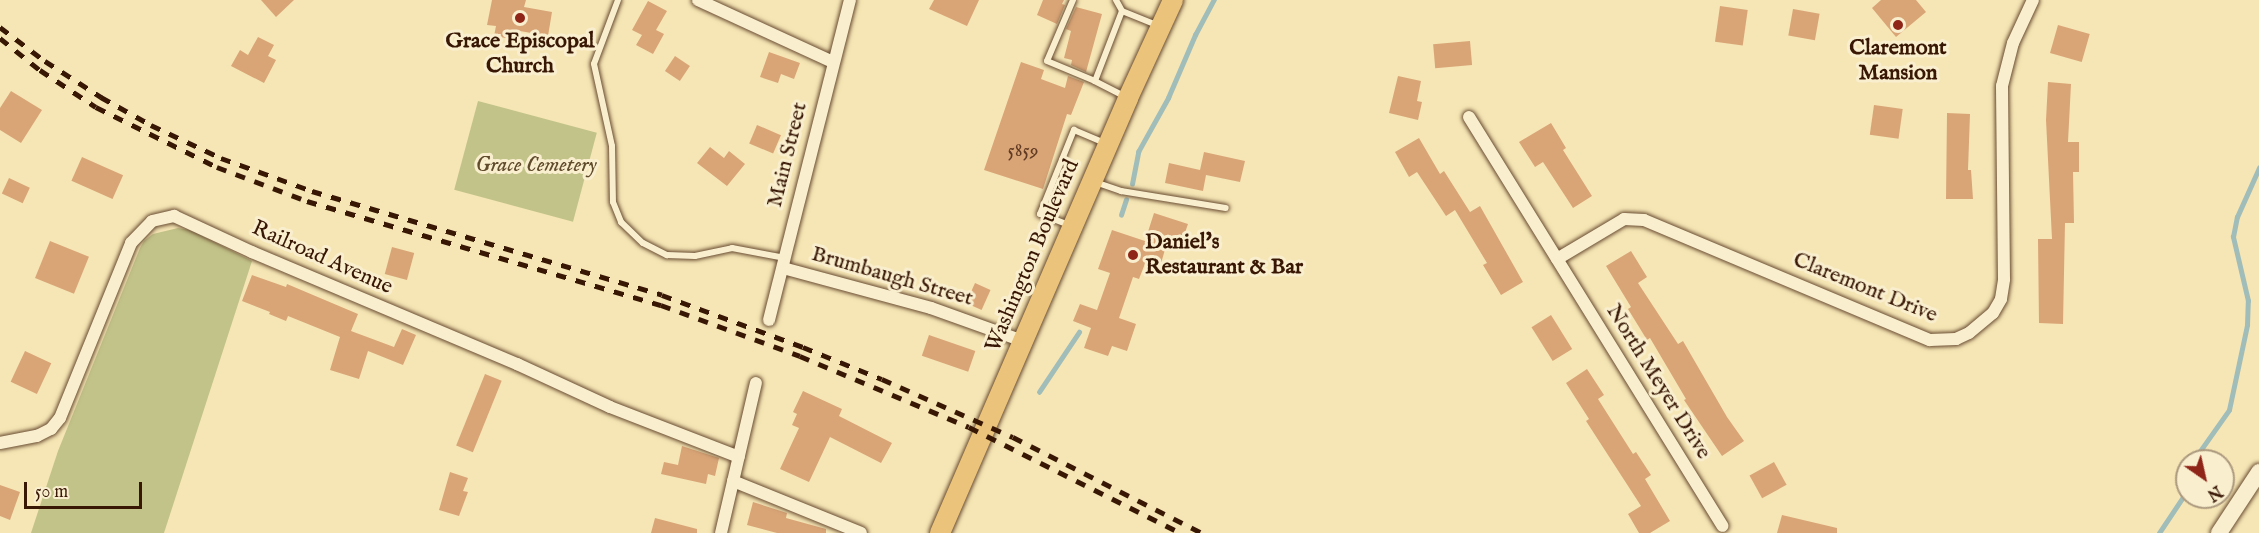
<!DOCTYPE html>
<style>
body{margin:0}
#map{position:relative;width:2259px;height:533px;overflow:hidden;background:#f6e6b5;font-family:"IM FELL English",serif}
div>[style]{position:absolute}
.green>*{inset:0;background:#c2c389;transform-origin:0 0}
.stream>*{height:4.5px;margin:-2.25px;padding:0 2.25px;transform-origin:2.25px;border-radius:2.25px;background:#a1bdb9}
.building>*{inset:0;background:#d9a577;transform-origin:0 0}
.roads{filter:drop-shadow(0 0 2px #684b31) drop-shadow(0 0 2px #684b31)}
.service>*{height:6px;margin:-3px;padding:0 3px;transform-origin:3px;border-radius:3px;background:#f9efcf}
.minor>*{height:12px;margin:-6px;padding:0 6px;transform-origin:6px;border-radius:6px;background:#f9efcf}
.tertiary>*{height:16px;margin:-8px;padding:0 8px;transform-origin:8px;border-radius:8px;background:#f9efcf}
.primary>*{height:20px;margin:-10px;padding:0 10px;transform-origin:10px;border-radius:10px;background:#ebc37a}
.rail>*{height:4.5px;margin-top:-2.25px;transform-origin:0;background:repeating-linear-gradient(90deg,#381705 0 10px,transparent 0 20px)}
.dots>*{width:16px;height:16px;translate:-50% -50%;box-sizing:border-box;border:3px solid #f9efcf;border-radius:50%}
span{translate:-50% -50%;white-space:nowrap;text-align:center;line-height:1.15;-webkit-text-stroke:6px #f9efcf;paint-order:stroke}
.number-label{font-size:20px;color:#603a22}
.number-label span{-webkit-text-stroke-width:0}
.poi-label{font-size:22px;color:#381705;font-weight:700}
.left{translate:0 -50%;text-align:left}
.street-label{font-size:22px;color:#381705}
.park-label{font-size:22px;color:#614b2d;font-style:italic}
.north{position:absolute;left:2175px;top:449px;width:60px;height:60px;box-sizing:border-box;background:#f9efcf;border:2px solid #ac997e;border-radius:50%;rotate:146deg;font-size:16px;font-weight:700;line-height:24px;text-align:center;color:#381705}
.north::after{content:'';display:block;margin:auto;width:21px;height:27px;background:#8f2418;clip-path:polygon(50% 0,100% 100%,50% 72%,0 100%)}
.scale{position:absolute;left:24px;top:482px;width:118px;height:27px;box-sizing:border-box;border:3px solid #381705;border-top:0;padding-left:8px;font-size:18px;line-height:21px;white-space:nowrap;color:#381705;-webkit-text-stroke:4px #f9efcf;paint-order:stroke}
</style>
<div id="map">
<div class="green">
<div style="left:478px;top:101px;width:123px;height:92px;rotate:15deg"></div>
<div style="clip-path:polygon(178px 228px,190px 230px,252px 261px,164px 533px,31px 533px,58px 451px,140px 248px,144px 241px,153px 234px)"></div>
</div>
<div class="stream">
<div style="left:1132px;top:184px;width:33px;rotate:-79deg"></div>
<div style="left:1138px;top:152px;width:62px;rotate:-60.9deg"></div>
<div style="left:1168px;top:98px;width:69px;rotate:-66.8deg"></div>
<div style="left:1195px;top:35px;width:40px;rotate:-62deg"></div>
<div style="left:1121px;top:215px;width:16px;rotate:-72deg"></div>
<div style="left:1039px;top:392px;width:72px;rotate:-56.3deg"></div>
<div style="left:2193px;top:461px;width:62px;rotate:-54.8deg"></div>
<div style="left:2229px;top:410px;width:87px;rotate:-78deg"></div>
<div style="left:2247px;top:325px;width:24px;rotate:-88deg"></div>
<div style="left:2248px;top:301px;width:66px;rotate:-103.2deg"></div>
<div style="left:2233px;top:237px;width:20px;rotate:-79deg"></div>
<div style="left:2237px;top:217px;width:54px;rotate:-65.8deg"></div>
<div style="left:2159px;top:533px;width:50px;rotate:-56.3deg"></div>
</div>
<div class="building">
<div style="clip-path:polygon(261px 0,294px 0,276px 17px)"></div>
<div style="clip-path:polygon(492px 0,526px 0,524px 7px,552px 12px,548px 36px,520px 31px,517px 40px,494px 36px,496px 26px,487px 25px)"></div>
<div style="clip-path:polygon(934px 0,979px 0,967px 26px,929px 9px)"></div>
<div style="clip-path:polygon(1043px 0,1064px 0,1062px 4px,1065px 5px,1057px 24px,1037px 15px)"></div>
<div style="clip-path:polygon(1881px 0,1916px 0,1926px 12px,1896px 37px,1872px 8px)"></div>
<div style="clip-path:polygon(648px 1px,667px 11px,656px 30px,664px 34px,653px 54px,636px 45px,642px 35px,632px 30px)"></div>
<div style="left:1720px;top:6px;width:28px;height:36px;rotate:8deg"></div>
<div style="clip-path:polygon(1076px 7px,1102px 14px,1086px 72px,1071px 65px,1072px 60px,1064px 58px,1071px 31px,1066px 29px)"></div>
<div style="left:1793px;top:9px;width:27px;height:27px;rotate:10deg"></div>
<div style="left:2058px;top:25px;width:33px;height:29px;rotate:16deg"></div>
<div style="clip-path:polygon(258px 37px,274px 45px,268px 56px,276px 60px,264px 83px,231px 66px,240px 50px,248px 55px)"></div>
<div style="left:1470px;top:41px;width:24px;height:37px;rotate:85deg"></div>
<div style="clip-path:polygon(769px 52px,800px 63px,794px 79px,781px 74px,778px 83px,760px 77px)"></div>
<div style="left:675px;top:56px;width:18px;height:18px;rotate:34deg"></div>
<div style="clip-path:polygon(1021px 62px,1044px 70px,1041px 79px,1065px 88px,1068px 76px,1084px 82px,1071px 115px,1067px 114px,1043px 189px,984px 170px)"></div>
<div style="clip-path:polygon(1398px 76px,1421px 81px,1417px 101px,1422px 102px,1418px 120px,1389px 113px)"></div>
<div style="clip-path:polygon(2048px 82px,2071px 84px,2068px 142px,2079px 142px,2079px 172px,2073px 172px,2074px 223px,2065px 223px,2063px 324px,2039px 323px,2038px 239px,2052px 239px,2046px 120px)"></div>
<div style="clip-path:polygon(11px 91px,42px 110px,21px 143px,0 130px,0 108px)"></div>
<div style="left:1874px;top:105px;width:29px;height:30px;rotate:8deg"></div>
<div style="clip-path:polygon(1947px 113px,1970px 114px,1968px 170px,1971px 170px,1973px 199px,1946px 199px)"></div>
<div style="clip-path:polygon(1551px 123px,1566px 148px,1563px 150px,1592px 196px,1573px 208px,1543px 162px,1535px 167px,1519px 142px)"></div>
<div style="left:757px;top:125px;width:26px;height:20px;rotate:23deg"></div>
<div style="clip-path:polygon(1419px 138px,1440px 174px,1444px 171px,1470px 212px,1480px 206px,1523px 282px,1501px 295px,1483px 265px,1487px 263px,1455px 210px,1446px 216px,1417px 172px,1409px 177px,1395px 152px)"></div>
<div style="clip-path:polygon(710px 147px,724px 158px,729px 151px,745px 164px,727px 186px,697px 163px)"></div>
<div style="clip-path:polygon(1204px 152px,1245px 161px,1240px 182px,1206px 175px,1203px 191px,1165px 183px,1169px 163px,1200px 170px)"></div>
<div style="left:82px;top:157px;width:45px;height:26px;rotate:24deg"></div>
<div style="left:9px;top:178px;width:23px;height:17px;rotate:25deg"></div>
<div style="clip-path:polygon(1154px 213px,1188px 224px,1181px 244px,1168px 239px,1160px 267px,1146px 261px,1139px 279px,1133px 277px,1119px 318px,1136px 324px,1127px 351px,1112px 346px,1108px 356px,1084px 348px,1091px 328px,1073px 321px,1080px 304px,1097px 310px,1110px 273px,1098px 269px,1112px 230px,1145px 241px)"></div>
<div style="left:50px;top:241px;width:42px;height:40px;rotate:22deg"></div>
<div style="left:392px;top:247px;width:23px;height:28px;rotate:15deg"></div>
<div style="clip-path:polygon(1631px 251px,1647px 277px,1638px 283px,1678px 344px,1683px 341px,1727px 417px,1744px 441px,1722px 456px,1684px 400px,1686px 399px,1650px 338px,1647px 340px,1628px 309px,1631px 307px,1606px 266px)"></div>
<div style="clip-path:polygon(252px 275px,286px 287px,287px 284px,358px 314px,351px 331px,394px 347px,402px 329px,416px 335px,403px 365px,368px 351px,359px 379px,330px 370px,340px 337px,288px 316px,286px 321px,269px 314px,270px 312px,242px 301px)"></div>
<div style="left:975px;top:283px;width:17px;height:22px;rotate:24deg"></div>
<div style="left:1551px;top:315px;width:40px;height:23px;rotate:58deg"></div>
<div style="left:929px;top:335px;width:49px;height:22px;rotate:19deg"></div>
<div style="left:25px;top:351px;width:29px;height:34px;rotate:25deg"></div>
<div style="clip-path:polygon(1587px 369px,1604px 395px,1598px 399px,1633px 454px,1636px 452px,1651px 475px,1645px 479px,1670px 521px,1650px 533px,1639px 533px,1628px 514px,1641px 506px,1586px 421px,1589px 419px,1566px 383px)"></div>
<div style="left:485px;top:374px;width:18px;height:77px;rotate:22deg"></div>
<div style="clip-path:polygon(803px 391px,842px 409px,839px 416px,892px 443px,881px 463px,830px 437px,809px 482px,780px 469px,799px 428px,792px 425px,797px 414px,793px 412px)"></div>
<div style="clip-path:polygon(682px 446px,719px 458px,715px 476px,708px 474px,706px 484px,661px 474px,664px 462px,678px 465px)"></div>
<div style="left:1774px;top:462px;width:26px;height:28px;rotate:61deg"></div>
<div style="clip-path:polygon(450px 472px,468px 478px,463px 491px,468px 492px,459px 516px,439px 510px)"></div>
<div style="clip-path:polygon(0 485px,20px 492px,10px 520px,0 516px)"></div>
<div style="clip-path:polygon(753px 502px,787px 513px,786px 518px,826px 529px,826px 533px,777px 533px,747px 525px)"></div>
<div style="clip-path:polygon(1782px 515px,1837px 528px,1837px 533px,1777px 533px)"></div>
<div style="clip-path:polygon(655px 518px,697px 529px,697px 533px,651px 533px)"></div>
</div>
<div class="roads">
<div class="service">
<div style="left:618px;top:0;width:68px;rotate:110.6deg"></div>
<div style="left:594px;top:64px;width:84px;rotate:77.6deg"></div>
<div style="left:612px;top:146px;width:56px;rotate:89deg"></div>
<div style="left:613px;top:202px;width:22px;rotate:68deg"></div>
<div style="left:621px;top:222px;width:30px;rotate:44deg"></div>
<div style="left:643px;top:243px;width:27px;rotate:27deg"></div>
<div style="left:667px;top:255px;width:28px;rotate:2deg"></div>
<div style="left:695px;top:256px;width:38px;rotate:-12deg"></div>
<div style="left:732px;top:248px;width:54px;rotate:10.7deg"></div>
<div style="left:1073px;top:0;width:66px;rotate:113.1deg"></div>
<div style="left:1047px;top:61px;width:52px;rotate:22.6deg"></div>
<div style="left:1116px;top:0;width:13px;rotate:61deg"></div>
<div style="left:1124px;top:96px;width:33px;rotate:-153deg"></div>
<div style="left:1095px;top:81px;width:75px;rotate:-68.9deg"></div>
<div style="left:1122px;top:11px;width:40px;rotate:22deg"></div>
<div style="left:1095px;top:182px;width:28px;rotate:19deg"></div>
<div style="left:1121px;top:191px;width:106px;rotate:9.2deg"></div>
<div style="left:1069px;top:225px;width:31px;rotate:-159deg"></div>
<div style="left:1040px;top:214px;width:91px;rotate:-68deg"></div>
<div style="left:1074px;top:130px;width:34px;rotate:23deg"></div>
</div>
<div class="minor">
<div style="left:698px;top:0;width:149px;rotate:24.7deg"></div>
<div style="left:1469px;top:117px;width:481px;rotate:58.2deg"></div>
<div style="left:1557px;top:259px;width:78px;rotate:-30.8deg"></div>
<div style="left:1624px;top:219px;width:20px;rotate:3deg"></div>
<div style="left:1644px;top:220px;width:310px;rotate:22.8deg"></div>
<div style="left:1930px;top:340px;width:26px;rotate:-2deg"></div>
<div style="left:1956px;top:339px;width:14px;rotate:-25deg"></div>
<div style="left:1969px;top:333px;width:31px;rotate:-40deg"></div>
<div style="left:1993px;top:313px;width:16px;rotate:-60deg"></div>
<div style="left:2001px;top:299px;width:20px;rotate:-81deg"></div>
<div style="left:2004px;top:279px;width:193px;rotate:-90.6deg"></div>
<div style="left:2002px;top:86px;width:44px;rotate:-75.7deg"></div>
<div style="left:2013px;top:43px;width:47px;rotate:-65.1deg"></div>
<div style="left:783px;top:268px;width:153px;rotate:15.1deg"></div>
<div style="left:931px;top:308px;width:98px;rotate:19.7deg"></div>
<div style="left:769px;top:320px;width:330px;rotate:-75.8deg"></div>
<div style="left:0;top:443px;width:38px;rotate:-11deg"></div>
<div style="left:37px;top:436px;width:16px;rotate:-27deg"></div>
<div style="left:51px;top:429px;width:14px;rotate:-51deg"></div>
<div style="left:60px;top:418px;width:189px;rotate:-67.9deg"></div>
<div style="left:131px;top:243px;width:30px;rotate:-46deg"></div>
<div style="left:152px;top:221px;width:23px;rotate:-13deg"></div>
<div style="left:174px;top:216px;width:86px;rotate:24.8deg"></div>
<div style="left:252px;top:252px;width:288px;rotate:22.9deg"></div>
<div style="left:517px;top:364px;width:102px;rotate:24.8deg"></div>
<div style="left:610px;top:407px;width:138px;rotate:21.2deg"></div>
<div style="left:733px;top:481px;width:138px;rotate:22.1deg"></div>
<div style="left:721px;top:533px;width:154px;rotate:-76.9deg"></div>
</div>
<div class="tertiary">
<div style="left:2219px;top:533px;width:73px;rotate:-56.7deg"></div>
</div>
<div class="primary">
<div style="left:940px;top:533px;width:474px;rotate:-66.6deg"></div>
<div style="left:1128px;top:98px;width:108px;rotate:-65.3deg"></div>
</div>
</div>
<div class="rail">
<div style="left:0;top:27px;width:56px;rotate:37.1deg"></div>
<div style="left:45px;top:61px;width:67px;rotate:32.7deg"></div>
<div style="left:101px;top:97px;width:57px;rotate:29.2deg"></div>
<div style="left:151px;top:125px;width:77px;rotate:25.2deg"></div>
<div style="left:221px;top:158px;width:97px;rotate:19.9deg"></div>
<div style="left:312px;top:191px;width:365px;rotate:16.5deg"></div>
<div style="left:662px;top:295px;width:150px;rotate:20.2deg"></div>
<div style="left:803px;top:347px;width:85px;rotate:22.1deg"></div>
<div style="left:882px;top:379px;width:143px;rotate:23.9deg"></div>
<div style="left:1013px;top:437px;width:212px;rotate:26.9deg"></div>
<div style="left:0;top:38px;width:51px;rotate:38.7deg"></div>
<div style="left:40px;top:70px;width:67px;rotate:33.5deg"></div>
<div style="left:96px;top:107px;width:135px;rotate:26.4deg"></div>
<div style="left:217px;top:167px;width:96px;rotate:20.7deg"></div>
<div style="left:307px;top:201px;width:369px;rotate:16.4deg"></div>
<div style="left:661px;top:305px;width:148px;rotate:20.1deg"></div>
<div style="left:800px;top:356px;width:183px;rotate:22.8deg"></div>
<div style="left:969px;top:427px;width:237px;rotate:26.6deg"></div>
</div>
<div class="dots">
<div style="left:520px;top:18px;background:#8f2418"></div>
<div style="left:1898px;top:25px;background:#8f2418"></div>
<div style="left:1133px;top:255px;background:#8f2418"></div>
</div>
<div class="number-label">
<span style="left:1023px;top:150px">5859</span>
</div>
<div class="poi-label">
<span style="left:520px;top:54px">Grace Episcopal<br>Church</span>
<span style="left:1898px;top:61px">Claremont<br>Mansion</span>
<span class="left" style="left:1145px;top:255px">Daniel's<br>Restaurant &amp; Bar</span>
</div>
<div class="street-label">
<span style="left:788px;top:155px;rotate:-76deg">Main Street</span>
<span style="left:1033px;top:256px;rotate:-67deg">Washington Boulevard</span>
<span style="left:322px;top:258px;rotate:24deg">Railroad Avenue</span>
<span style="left:892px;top:277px;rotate:16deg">Brumbaugh Street</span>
<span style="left:1865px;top:288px;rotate:22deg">Claremont Drive</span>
<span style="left:1658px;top:382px;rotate:58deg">North Meyer Drive</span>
</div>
<div class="park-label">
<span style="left:536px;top:166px">Grace Cemetery</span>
</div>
<div class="north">N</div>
<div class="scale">50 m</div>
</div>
